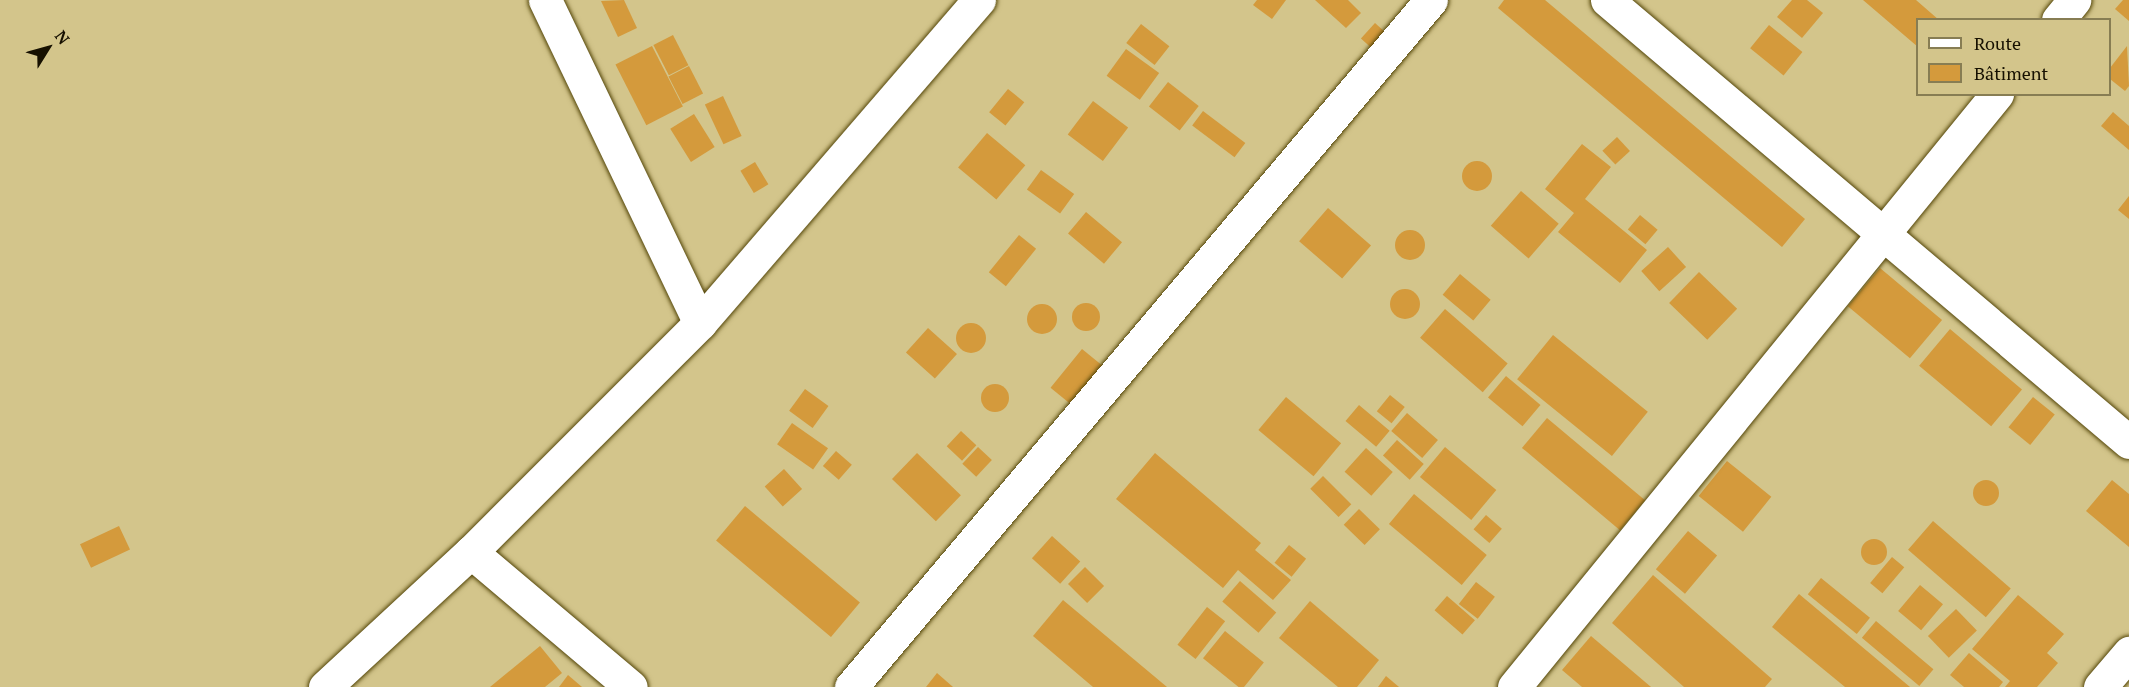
<!DOCTYPE html>
<meta charset="utf-8">
<style>
body{margin:0}
#map{position:relative;width:2129px;height:687px;overflow:hidden;background:#d3c58b;font-family:"PT Serif",serif}
div>[style]{position:absolute}
.building>*{inset:0;background:#d49a3c;transform-origin:0 0}
.round{border-radius:50%}
.roads{filter:drop-shadow(0 0 2px #544609) drop-shadow(0 0 2px #544609)}
.street>*{height:33px;margin:-16.5px;padding:0 16.5px;transform-origin:16.5px;border-radius:16.5px;background:#fff}
.secondary>*{height:33px;margin:-16.5px;padding:0 16.5px;transform-origin:16.5px;border-radius:16.5px;background:#fff}
span{translate:-50% -50%;white-space:nowrap;text-align:center;line-height:1.15;-webkit-text-stroke:6px #d3c58b;paint-order:stroke}
.legend{position:absolute;left:1916px;top:18px;width:195px;height:78px;box-sizing:border-box;background:#d3c58b;border:2px solid #877d53;margin:0;padding:8px 10px;list-style:none;font-size:18px;color:#161000}
.legend li{display:flex;align-items:center;gap:12px;height:30px}
.legend b{width:30px;border:2px solid #877d53}
.north{position:absolute;left:18px;top:18px;width:60px;height:60px;-webkit-text-stroke:4px #d3c58b;paint-order:stroke;rotate:53deg;font-size:16px;font-weight:700;line-height:24px;text-align:center;color:#161000}
.north::after{content:'';display:block;margin:auto;width:21px;height:27px;background:#161000;clip-path:polygon(50% 0,100% 100%,50% 72%,0 100%)}
</style>
<div id="map">
<div class="building">
<div style="clip-path:polygon(624px 0,637px 28px,618px 37px,601px 1px)"></div>
<div style="clip-path:polygon(1257px 0,1286px 0,1272px 19px,1253px 5px)"></div>
<div style="clip-path:polygon(1315px 0,1348px 0,1361px 13px,1346px 28px)"></div>
<div style="clip-path:polygon(1504px 0,1545px 0,1805px 219px,1782px 247px,1498px 8px)"></div>
<div style="clip-path:polygon(1792px 0,1807px 0,1823px 13px,1802px 38px,1777px 17px)"></div>
<div style="clip-path:polygon(1863px 0,1916px 0,1939px 20px,1918px 20px,1918px 47px)"></div>
<div style="clip-path:polygon(2123px 0,2129px 0,2129px 21px,2115px 9px)"></div>
<div style="left:1375px;top:23px;width:25px;height:21px;rotate:42deg"></div>
<div style="left:1141px;top:24px;width:36px;height:24px;rotate:38deg"></div>
<div style="left:1769px;top:25px;width:43px;height:30px;rotate:39deg"></div>
<div style="left:673px;top:35px;width:34px;height:22px;rotate:63deg"></div>
<div style="left:652px;top:46px;width:68px;height:41px;rotate:63deg"></div>
<div style="clip-path:polygon(2127px 46px,2129px 86px,2125px 91px,2110px 79px,2110px 68px)"></div>
<div style="left:1126px;top:49px;width:41px;height:33px;rotate:36deg"></div>
<div style="left:689px;top:66px;width:31px;height:23px;rotate:63deg"></div>
<div style="left:1168px;top:82px;width:39px;height:31px;rotate:38deg"></div>
<div style="left:1008px;top:89px;width:21px;height:30px;rotate:39deg"></div>
<div style="left:723px;top:96px;width:44px;height:20px;rotate:65deg"></div>
<div style="left:1093px;top:101px;width:44px;height:42px;rotate:37deg"></div>
<div style="left:1203px;top:111px;width:53px;height:18px;rotate:37deg"></div>
<div style="clip-path:polygon(2113px 112px,2129px 126px,2129px 150px,2101px 126px)"></div>
<div style="left:694px;top:114px;width:39px;height:28px;rotate:58deg"></div>
<div style="left:987px;top:133px;width:50px;height:45px;rotate:40deg"></div>
<div style="left:1617px;top:137px;width:19px;height:20px;rotate:47deg"></div>
<div style="clip-path:polygon(1582px 144px,1611px 167px,1585px 199px,1647px 250px,1620px 283px,1558px 232px,1574px 213px,1545px 189px)"></div>
<div class="round" style="left:1462px;top:161px;width:30px;height:30px"></div>
<div style="left:755px;top:162px;width:26px;height:17px;rotate:59deg"></div>
<div style="left:1041px;top:170px;width:41px;height:24px;rotate:36deg"></div>
<div style="left:1521px;top:191px;width:50px;height:46px;rotate:41deg"></div>
<div style="clip-path:polygon(2129px 196px,2129px 219px,2118px 210px)"></div>
<div style="left:1328px;top:208px;width:57px;height:44px;rotate:41deg"></div>
<div style="left:1086px;top:212px;width:47px;height:28px;rotate:40deg"></div>
<div style="left:1640px;top:215px;width:23px;height:19px;rotate:40deg"></div>
<div class="round" style="left:1395px;top:230px;width:30px;height:30px"></div>
<div style="left:1019px;top:235px;width:22px;height:48px;rotate:39deg"></div>
<div style="left:1668px;top:247px;width:27px;height:36px;rotate:48deg"></div>
<div style="left:1880px;top:268px;width:81px;height:50px;rotate:40deg"></div>
<div style="left:1699px;top:272px;width:53px;height:43px;rotate:44deg"></div>
<div style="left:1460px;top:274px;width:40px;height:27px;rotate:40deg"></div>
<div class="round" style="left:1390px;top:289px;width:30px;height:30px"></div>
<div class="round" style="left:1072px;top:303px;width:28px;height:28px"></div>
<div class="round" style="left:1027px;top:304px;width:30px;height:30px"></div>
<div style="left:1445px;top:309px;width:83px;height:38px;rotate:41deg"></div>
<div class="round" style="left:956px;top:323px;width:30px;height:30px"></div>
<div style="left:928px;top:328px;width:39px;height:33px;rotate:42deg"></div>
<div style="left:1950px;top:329px;width:94px;height:48px;rotate:40deg"></div>
<div style="left:1553px;top:335px;width:122px;height:57px;rotate:39deg"></div>
<div style="left:1082px;top:349px;width:36px;height:50px;rotate:39deg"></div>
<div style="left:1506px;top:376px;width:45px;height:28px;rotate:40deg"></div>
<div class="round" style="left:981px;top:384px;width:28px;height:28px"></div>
<div style="left:805px;top:389px;width:29px;height:27px;rotate:36deg"></div>
<div style="left:1390px;top:395px;width:19px;height:21px;rotate:39deg"></div>
<div style="left:1286px;top:397px;width:72px;height:43px;rotate:40deg"></div>
<div style="left:2033px;top:397px;width:28px;height:39px;rotate:39deg"></div>
<div style="left:1359px;top:405px;width:40px;height:21px;rotate:40deg"></div>
<div style="left:1407px;top:413px;width:41px;height:24px;rotate:41deg"></div>
<div style="left:1547px;top:418px;width:128px;height:39px;rotate:40deg"></div>
<div style="left:792px;top:423px;width:44px;height:26px;rotate:35deg"></div>
<div style="left:961px;top:431px;width:21px;height:21px;rotate:43deg"></div>
<div style="left:1397px;top:440px;width:36px;height:21px;rotate:42deg"></div>
<div style="left:978px;top:447px;width:19px;height:23px;rotate:43deg"></div>
<div style="left:1445px;top:447px;width:67px;height:39px;rotate:40deg"></div>
<div style="left:1366px;top:448px;width:36px;height:32px;rotate:42deg"></div>
<div style="left:836px;top:451px;width:21px;height:20px;rotate:41deg"></div>
<div style="left:917px;top:453px;width:61px;height:36px;rotate:44deg"></div>
<div style="clip-path:polygon(1155px 453px,1261px 543px,1255px 550px,1291px 580px,1273px 600px,1238px 570px,1223px 588px,1116px 499px)"></div>
<div style="left:1727px;top:461px;width:57px;height:45px;rotate:39deg"></div>
<div style="left:784px;top:469px;width:27px;height:26px;rotate:48deg"></div>
<div style="left:1323px;top:476px;width:40px;height:18px;rotate:45deg"></div>
<div class="round" style="left:1973px;top:480px;width:26px;height:26px"></div>
<div style="clip-path:polygon(2112px 480px,2129px 494px,2129px 547px,2086px 511px)"></div>
<div style="left:1414px;top:494px;width:95px;height:39px;rotate:40deg"></div>
<div style="left:745px;top:506px;width:150px;height:45px;rotate:40deg"></div>
<div style="left:1359px;top:509px;width:29px;height:22px;rotate:44deg"></div>
<div style="left:1486px;top:515px;width:21px;height:19px;rotate:41deg"></div>
<div style="left:1933px;top:521px;width:103px;height:38px;rotate:41deg"></div>
<div style="left:119px;top:526px;width:26px;height:43px;rotate:65deg"></div>
<div style="left:1688px;top:531px;width:38px;height:50px;rotate:40deg"></div>
<div style="left:1052px;top:536px;width:38px;height:30px;rotate:42deg"></div>
<div class="round" style="left:1861px;top:539px;width:26px;height:26px"></div>
<div style="left:1289px;top:545px;width:22px;height:23px;rotate:39deg"></div>
<div style="left:1892px;top:557px;width:16px;height:34px;rotate:40deg"></div>
<div style="left:1085px;top:567px;width:27px;height:24px;rotate:45deg"></div>
<div style="clip-path:polygon(1653px 575px,1772px 679px,1765px 687px,1684px 687px,1612px 623px)"></div>
<div style="left:1821px;top:578px;width:63px;height:21px;rotate:39deg"></div>
<div style="left:1240px;top:581px;width:48px;height:27px;rotate:41deg"></div>
<div style="left:1476px;top:582px;width:24px;height:28px;rotate:38deg"></div>
<div style="left:1920px;top:585px;width:30px;height:34px;rotate:40deg"></div>
<div style="clip-path:polygon(1799px 594px,1910px 687px,1845px 687px,1772px 627px)"></div>
<div style="clip-path:polygon(2018px 595px,2064px 634px,2047px 653px,2058px 663px,2037px 687px,2005px 687px,2010px 681px,1972px 649px)"></div>
<div style="left:1447px;top:596px;width:37px;height:19px;rotate:41deg"></div>
<div style="clip-path:polygon(1063px 600px,1167px 687px,1093px 687px,1033px 636px)"></div>
<div style="clip-path:polygon(1310px 601px,1379px 660px,1357px 687px,1338px 687px,1279px 638px)"></div>
<div style="left:1207px;top:607px;width:23px;height:48px;rotate:38deg"></div>
<div style="left:1956px;top:609px;width:30px;height:39px;rotate:46deg"></div>
<div style="left:1876px;top:621px;width:75px;height:22px;rotate:40deg"></div>
<div style="left:1225px;top:631px;width:50px;height:35px;rotate:39deg"></div>
<div style="clip-path:polygon(1591px 636px,1651px 687px,1582px 687px,1562px 670px)"></div>
<div style="clip-path:polygon(540px 646px,562px 673px,545px 687px,490px 687px)"></div>
<div style="clip-path:polygon(1969px 653px,2003px 682px,1999px 687px,1964px 687px,1950px 675px)"></div>
<div style="clip-path:polygon(937px 673px,953px 687px,926px 687px)"></div>
<div style="clip-path:polygon(568px 675px,582px 687px,559px 687px)"></div>
<div style="clip-path:polygon(1386px 676px,1399px 687px,1378px 687px)"></div>
</div>
<div class="roads">
<div class="street">
<div style="left:545px;top:0;width:358px;rotate:64.4deg"></div>
<div style="left:1607px;top:0;width:684px;rotate:40.26deg"></div>
<div style="left:2058px;top:20px;width:26px;rotate:-51deg"></div>
<div style="left:471px;top:552px;width:209px;rotate:40.2deg"></div>
<div style="left:851px;top:687px;width:899px;rotate:-49.83deg"></div>
<div style="left:1514px;top:687px;width:765px;rotate:-50.84deg"></div>
<div style="left:2100px;top:687px;width:45px;rotate:-49.5deg"></div>
</div>
<div class="secondary">
<div style="left:325px;top:687px;width:199px;rotate:-42.8deg"></div>
<div style="left:471px;top:552px;width:324px;rotate:-45deg"></div>
<div style="left:700px;top:323px;width:427px;rotate:-49.2deg"></div>
</div>
</div>
<ul class="legend">
<li><b style="height:8px;background:#fff"></b>Route</li>
<li><b style="height:16px;background:#d49a3c"></b>Bâtiment</li>
</ul>
<div class="north">N</div>
</div>
